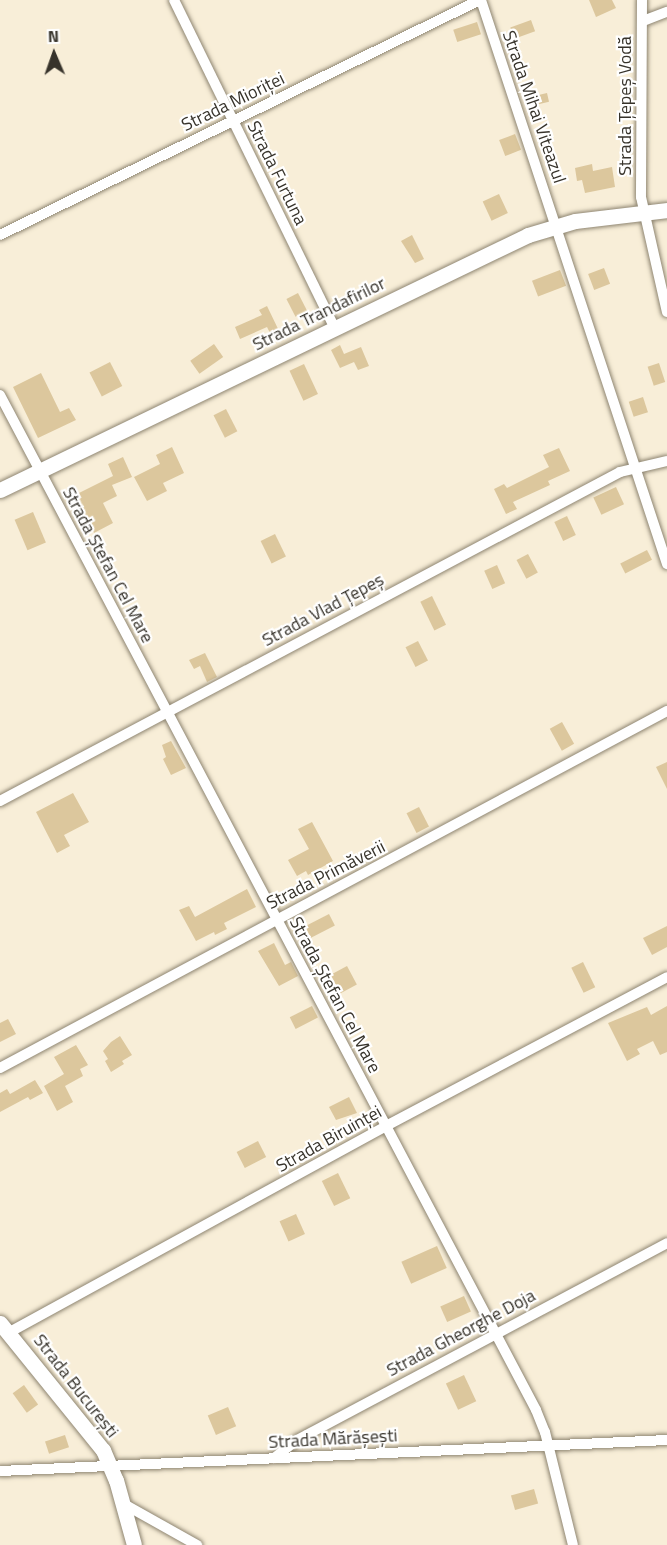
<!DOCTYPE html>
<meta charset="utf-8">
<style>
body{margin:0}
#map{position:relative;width:667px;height:1545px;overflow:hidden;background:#f8eed8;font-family:"Titillium Web",sans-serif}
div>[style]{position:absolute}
.building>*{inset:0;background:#dcc79d;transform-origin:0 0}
.roads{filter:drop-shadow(0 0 2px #8e8571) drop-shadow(0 0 2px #8e8571)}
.street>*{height:10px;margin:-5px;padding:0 5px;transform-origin:5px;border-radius:5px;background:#fff}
.secondary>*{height:15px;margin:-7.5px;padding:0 7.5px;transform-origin:7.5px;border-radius:7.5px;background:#fff}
span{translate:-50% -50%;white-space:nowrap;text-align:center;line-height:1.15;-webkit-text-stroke:4.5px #fff;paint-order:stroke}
.street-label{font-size:18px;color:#37332b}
.north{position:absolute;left:24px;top:24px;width:60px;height:60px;-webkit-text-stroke:4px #fff;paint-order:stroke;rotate:358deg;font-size:16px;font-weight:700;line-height:24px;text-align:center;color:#37332b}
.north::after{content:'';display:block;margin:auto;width:21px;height:27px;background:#37332b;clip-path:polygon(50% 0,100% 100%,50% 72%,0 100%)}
</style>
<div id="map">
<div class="building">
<div style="clip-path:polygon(589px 0,612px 0,616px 8px,596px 17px)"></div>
<div style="left:531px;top:20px;width:12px;height:22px;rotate:70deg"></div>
<div style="left:477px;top:22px;width:13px;height:25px;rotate:72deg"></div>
<div style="left:547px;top:93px;width:9px;height:14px;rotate:77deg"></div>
<div style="left:515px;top:134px;width:17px;height:17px;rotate:69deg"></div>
<div style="clip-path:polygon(592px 164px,593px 171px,612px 167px,615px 187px,585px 193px,582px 180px,577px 181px,575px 168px)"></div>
<div style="left:499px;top:194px;width:21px;height:18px;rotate:65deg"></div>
<div style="clip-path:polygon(412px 235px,424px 259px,415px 263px,401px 241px)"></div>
<div style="left:604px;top:268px;width:17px;height:17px;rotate:69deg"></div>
<div style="left:560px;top:270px;width:17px;height:30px;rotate:69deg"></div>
<div style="left:298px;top:293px;width:20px;height:13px;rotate:63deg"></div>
<div style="clip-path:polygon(267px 306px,281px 335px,273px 339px,267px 327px,240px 339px,235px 327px,262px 315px,259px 310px)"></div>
<div style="left:214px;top:344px;width:16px;height:29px;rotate:55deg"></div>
<div style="clip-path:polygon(340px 345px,344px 354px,361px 347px,369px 366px,358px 370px,354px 362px,340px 368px,331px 350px)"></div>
<div style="left:110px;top:362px;width:27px;height:23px;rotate:63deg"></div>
<div style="left:659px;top:363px;width:20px;height:12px;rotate:72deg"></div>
<div style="left:304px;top:364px;width:33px;height:16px;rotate:65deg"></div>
<div style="clip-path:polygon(41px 373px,60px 412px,69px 408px,76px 420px,38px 438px,13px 387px)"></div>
<div style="left:643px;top:397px;width:16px;height:15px;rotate:72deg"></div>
<div style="left:226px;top:409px;width:25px;height:14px;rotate:63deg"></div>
<div style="clip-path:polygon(172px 447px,184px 473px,163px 483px,167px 491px,147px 501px,134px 477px,160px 464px,156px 455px)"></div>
<div style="clip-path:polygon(559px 448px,570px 471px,548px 481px,550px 485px,513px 502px,517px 509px,506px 514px,494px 489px,504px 484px,507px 488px,549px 467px,543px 455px)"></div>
<div style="clip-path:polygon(123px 457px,132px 477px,112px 485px,117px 496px,103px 503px,113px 523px,94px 533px,75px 495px,113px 476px,108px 464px)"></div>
<div style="left:616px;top:487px;width:19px;height:25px;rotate:65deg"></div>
<div style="left:33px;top:512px;width:33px;height:20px;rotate:67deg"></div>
<div style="left:567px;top:516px;width:21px;height:14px;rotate:65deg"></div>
<div style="left:275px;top:534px;width:25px;height:16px;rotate:64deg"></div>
<div style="left:647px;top:550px;width:11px;height:30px;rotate:63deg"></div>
<div style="left:528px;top:554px;width:21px;height:13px;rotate:62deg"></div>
<div style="left:497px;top:565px;width:20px;height:14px;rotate:66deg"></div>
<div style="left:432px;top:596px;width:32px;height:13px;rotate:64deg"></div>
<div style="left:418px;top:641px;width:22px;height:14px;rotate:63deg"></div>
<div style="clip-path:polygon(205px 653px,217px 677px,207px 682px,200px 666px,194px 669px,189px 660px)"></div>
<div style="left:562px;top:722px;width:25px;height:14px;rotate:61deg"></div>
<div style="clip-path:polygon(171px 741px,186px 768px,171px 775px,163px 759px,166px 757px,162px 745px)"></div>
<div style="clip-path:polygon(667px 762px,667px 789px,656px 767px)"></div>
<div style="clip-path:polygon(73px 793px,89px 822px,64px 835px,70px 846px,57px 853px,36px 812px)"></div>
<div style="left:419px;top:807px;width:22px;height:14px;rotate:63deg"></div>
<div style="clip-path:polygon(312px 822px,333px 861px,308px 875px,306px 871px,297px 876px,288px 860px,309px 849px,298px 829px)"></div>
<div style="clip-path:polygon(247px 889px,256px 907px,224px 923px,227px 929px,215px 935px,214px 932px,196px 941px,179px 910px,189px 906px,195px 917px)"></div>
<div style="left:329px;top:914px;width:13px;height:29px;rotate:63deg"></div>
<div style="clip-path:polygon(667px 926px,667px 947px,652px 955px,643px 938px)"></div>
<div style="clip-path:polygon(274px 943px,285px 965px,291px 962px,298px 976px,279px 986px,258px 951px)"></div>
<div style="left:583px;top:962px;width:28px;height:13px;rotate:64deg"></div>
<div style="left:347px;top:966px;width:21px;height:20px;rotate:62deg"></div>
<div style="left:312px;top:1006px;width:13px;height:25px;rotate:63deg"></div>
<div style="clip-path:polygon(667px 1006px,667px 1052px,660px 1055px,653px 1041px,637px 1049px,640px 1054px,627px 1061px,608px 1023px,647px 1007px,651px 1015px)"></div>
<div style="clip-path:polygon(8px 1019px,16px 1034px,0 1042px,0 1023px)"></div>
<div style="clip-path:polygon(120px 1036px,132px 1055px,122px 1061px,124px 1064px,111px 1072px,105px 1061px,108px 1059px,103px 1051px,111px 1042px)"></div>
<div style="clip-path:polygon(76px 1045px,88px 1065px,80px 1069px,83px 1076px,65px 1086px,73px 1102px,57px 1111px,44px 1086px,64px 1074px,54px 1057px)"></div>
<div style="clip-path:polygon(35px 1080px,43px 1093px,30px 1100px,28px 1097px,0 1112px,0 1093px,7px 1089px,10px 1094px)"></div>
<div style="clip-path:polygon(349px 1097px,357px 1113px,336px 1120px,329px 1107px)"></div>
<div style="left:258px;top:1141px;width:18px;height:24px;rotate:63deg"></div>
<div style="left:338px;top:1173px;width:28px;height:18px;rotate:64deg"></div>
<div style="left:296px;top:1214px;width:22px;height:18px;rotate:66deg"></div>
<div style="left:437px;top:1246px;width:24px;height:39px;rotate:66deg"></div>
<div style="left:464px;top:1296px;width:17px;height:26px;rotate:66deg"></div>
<div style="left:464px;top:1375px;width:29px;height:20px;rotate:65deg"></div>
<div style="left:24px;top:1385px;width:24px;height:14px;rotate:54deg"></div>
<div style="left:228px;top:1407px;width:21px;height:22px;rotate:67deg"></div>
<div style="left:65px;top:1435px;width:13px;height:21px;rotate:72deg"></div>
<div style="left:534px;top:1489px;width:15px;height:24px;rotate:74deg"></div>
</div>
<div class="roads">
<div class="street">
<div style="left:174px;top:0;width:365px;rotate:63.9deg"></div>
<div style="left:481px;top:0;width:594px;rotate:71.75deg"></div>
<div style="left:642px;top:0;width:197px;rotate:90.3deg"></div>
<div style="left:641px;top:197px;width:118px;rotate:77.3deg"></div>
<div style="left:643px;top:21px;width:26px;rotate:-21deg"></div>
<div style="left:0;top:235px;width:534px;rotate:-26.09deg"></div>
<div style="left:0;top:395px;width:1148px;rotate:62.16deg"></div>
<div style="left:536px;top:1410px;width:24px;rotate:68deg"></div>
<div style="left:545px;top:1432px;width:116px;rotate:76.1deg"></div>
<div style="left:0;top:801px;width:702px;rotate:-27.95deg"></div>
<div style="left:620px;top:472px;width:48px;rotate:-13.2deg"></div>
<div style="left:0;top:1068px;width:757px;rotate:-28.16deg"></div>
<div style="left:8px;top:1333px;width:431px;rotate:-28.7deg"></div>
<div style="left:386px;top:1126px;width:318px;rotate:-27.9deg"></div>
<div style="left:274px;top:1458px;width:29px;rotate:-38deg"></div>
<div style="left:297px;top:1440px;width:419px;rotate:-28deg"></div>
<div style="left:0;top:1471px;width:668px;rotate:-2.66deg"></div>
<div style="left:124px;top:1504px;width:84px;rotate:29.3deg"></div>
</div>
<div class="secondary">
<div style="left:0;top:490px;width:586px;rotate:-25.78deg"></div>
<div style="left:528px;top:235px;width:49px;rotate:-16.6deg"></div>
<div style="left:575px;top:221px;width:93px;rotate:-6.8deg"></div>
<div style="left:0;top:1323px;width:164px;rotate:51deg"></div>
<div style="left:103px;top:1450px;width:33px;rotate:67deg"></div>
<div style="left:116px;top:1480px;width:67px;rotate:74.5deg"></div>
</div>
</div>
<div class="street-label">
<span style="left:233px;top:102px;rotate:-26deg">Strada Mioriței</span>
<span style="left:625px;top:106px;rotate:-90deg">Strada Țepeș Vodă</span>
<span style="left:534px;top:107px;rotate:71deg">Strada Mihai Viteazul</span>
<span style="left:277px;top:173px;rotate:64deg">Strada Furtuna</span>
<span style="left:319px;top:314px;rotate:-26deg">Strada Trandafirilor</span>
<span style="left:108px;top:565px;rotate:62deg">Strada Ștefan Cel Mare</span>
<span style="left:323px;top:610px;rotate:-28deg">Strada Vlad Țepeș</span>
<span style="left:326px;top:875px;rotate:-27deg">Strada Primăverii</span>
<span style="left:335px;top:995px;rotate:62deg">Strada Ștefan Cel Mare</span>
<span style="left:329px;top:1139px;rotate:-29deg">Strada Biruinței</span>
<span style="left:461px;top:1333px;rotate:-28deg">Strada Gheorghe Doja</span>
<span style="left:76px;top:1386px;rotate:52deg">Strada București</span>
<span style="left:333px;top:1439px;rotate:-3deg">Strada Mărășești</span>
</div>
<div class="north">N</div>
</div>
